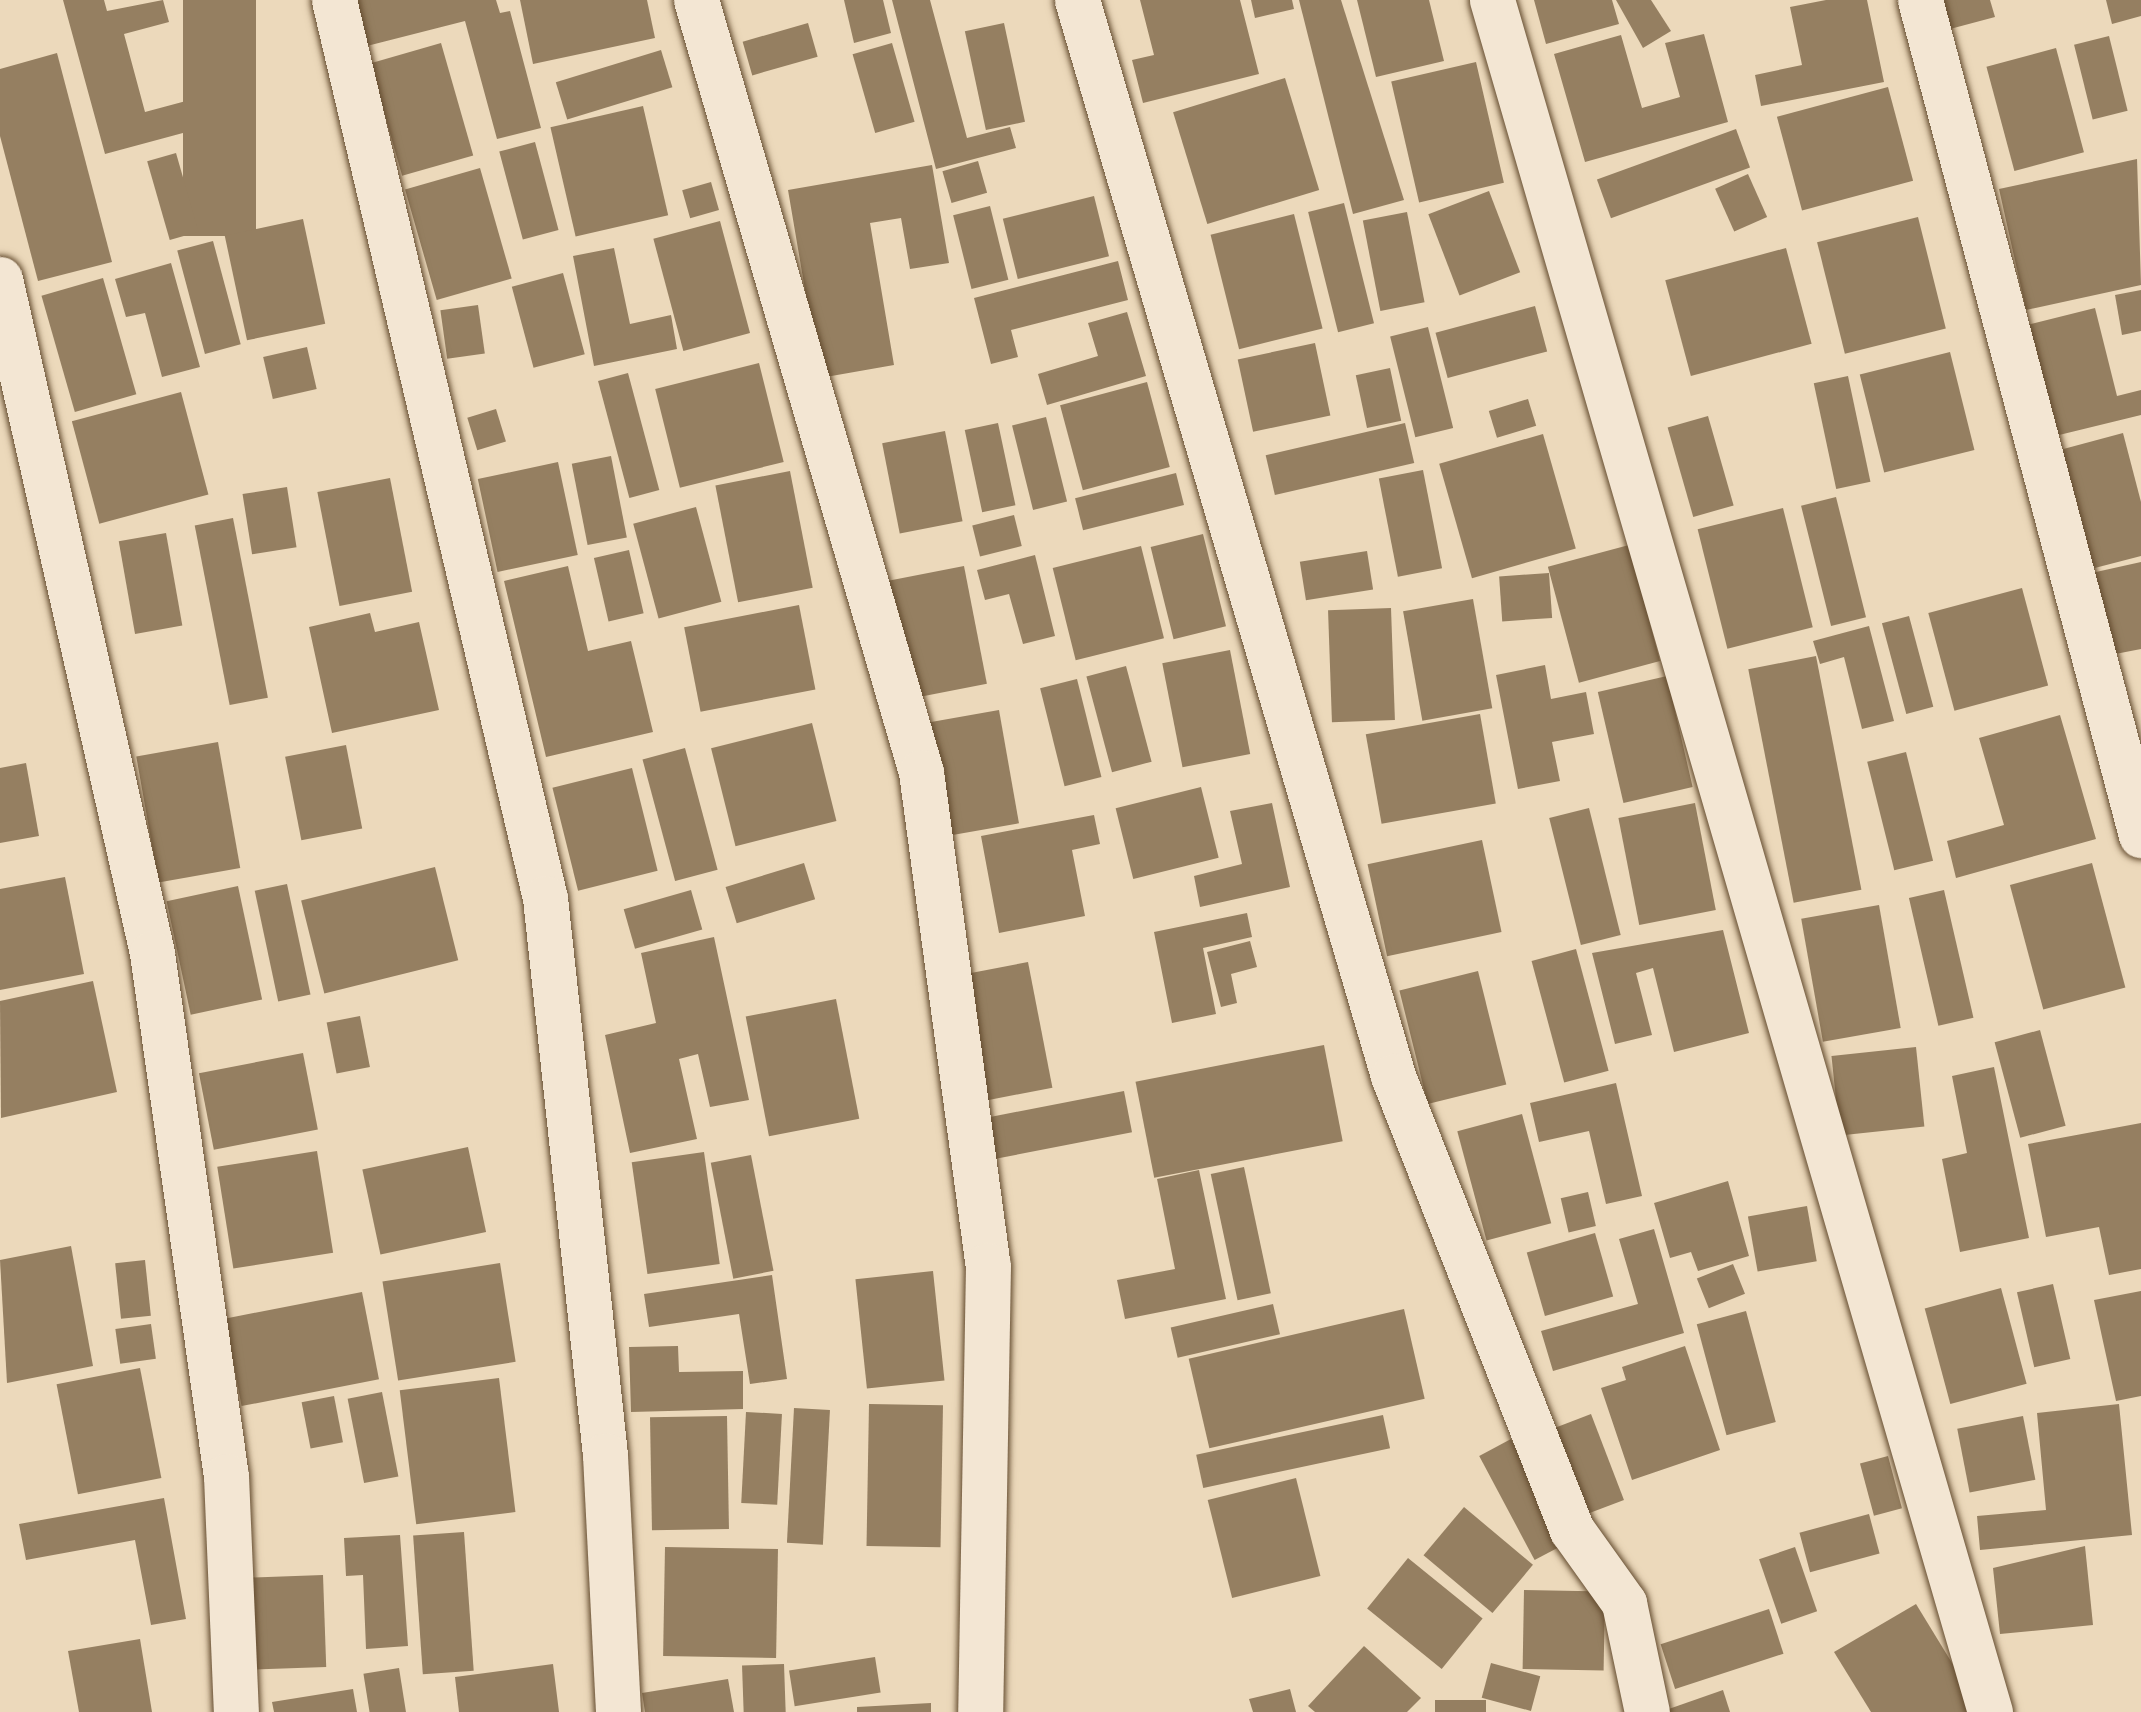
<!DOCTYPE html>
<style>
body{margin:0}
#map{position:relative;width:2141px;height:1712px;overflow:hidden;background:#ecd9bb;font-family:"IM FELL Double Pica",serif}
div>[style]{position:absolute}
.building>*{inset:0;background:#957f61;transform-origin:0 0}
.roads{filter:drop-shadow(0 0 3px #644c2f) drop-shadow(0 0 3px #644c2f)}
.minor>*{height:45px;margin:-22.5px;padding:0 22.5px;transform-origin:22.5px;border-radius:22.5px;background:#f3e6d3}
span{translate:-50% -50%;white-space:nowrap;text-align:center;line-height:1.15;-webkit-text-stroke:12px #f3e6d3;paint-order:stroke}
</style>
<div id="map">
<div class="building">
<div style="clip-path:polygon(63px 0,104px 0,107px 11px,163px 0,169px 22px,124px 34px,145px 112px,186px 101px,194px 130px,105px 154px)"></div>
<div style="left:183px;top:0;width:73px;height:236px"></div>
<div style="clip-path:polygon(347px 0,496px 0,500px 13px,510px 11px,541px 128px,497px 139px,465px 21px,359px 48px)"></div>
<div style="clip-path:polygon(520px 0,647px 0,655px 38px,533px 64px)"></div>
<div style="clip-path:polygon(844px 0,883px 0,891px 33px,854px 43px)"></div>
<div style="clip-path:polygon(892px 0,930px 0,967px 138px,1010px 127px,1016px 148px,936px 169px)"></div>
<div style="clip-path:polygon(1140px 0,1240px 0,1259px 74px,1143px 103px,1132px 60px,1154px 55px)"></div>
<div style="clip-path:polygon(1251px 0,1292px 0,1294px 9px,1255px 18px)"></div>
<div style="clip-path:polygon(1299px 0,1341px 0,1404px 200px,1353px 214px)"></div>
<div style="clip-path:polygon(1357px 0,1429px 0,1444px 61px,1376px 77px)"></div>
<div style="clip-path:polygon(1534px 0,1612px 0,1619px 24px,1546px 44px)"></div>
<div style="clip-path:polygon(1616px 0,1651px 0,1671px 31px,1643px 48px)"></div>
<div style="clip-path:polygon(1826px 0,1867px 0,1884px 82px,1761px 106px,1755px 75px,1802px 65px,1790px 7px)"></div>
<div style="clip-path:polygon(1943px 0,1990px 0,1995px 17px,1950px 29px)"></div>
<div style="clip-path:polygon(2106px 0,2141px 0,2141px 16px,2112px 24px)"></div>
<div style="left:808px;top:23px;width:35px;height:68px;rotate:74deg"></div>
<div style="left:1004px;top:23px;width:101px;height:40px;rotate:78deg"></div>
<div style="clip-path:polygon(1704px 34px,1728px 122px,1585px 162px,1554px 54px,1621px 35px,1642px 108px,1680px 97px,1665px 43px)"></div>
<div style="left:2109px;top:36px;width:77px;height:36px;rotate:76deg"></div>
<div style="left:441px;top:43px;width:117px;height:74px;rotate:74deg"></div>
<div style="left:892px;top:43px;width:82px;height:41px;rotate:74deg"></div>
<div style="left:2056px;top:48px;width:108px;height:72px;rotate:75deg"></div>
<div style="left:661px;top:50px;width:39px;height:110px;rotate:73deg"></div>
<div style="clip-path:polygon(57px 53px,112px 262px,38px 281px,0 136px,0 69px)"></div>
<div style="left:1476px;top:62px;width:124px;height:87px;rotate:77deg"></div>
<div style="left:1285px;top:78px;width:117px;height:117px;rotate:73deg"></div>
<div style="left:1888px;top:87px;width:97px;height:115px;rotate:75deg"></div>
<div style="left:643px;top:106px;width:112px;height:95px;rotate:77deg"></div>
<div style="left:1736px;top:129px;width:41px;height:148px;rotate:70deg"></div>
<div style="left:535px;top:142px;width:91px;height:37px;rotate:75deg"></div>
<div style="left:176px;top:153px;width:82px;height:30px;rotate:74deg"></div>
<div style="clip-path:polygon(2137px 159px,2141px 285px,2026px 310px,1999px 189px)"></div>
<div style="left:978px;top:161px;width:33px;height:37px;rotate:74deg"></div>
<div style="clip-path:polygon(932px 165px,949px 263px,910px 269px,901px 218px,870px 223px,894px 365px,820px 378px,788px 190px)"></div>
<div style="left:480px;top:168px;width:115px;height:78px;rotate:74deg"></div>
<div style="left:1748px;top:174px;width:47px;height:36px;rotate:66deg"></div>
<div style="left:711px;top:182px;width:29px;height:30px;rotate:74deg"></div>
<div style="left:1489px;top:191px;width:87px;height:65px;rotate:69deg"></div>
<div style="left:1094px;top:196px;width:62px;height:94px;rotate:76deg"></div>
<div style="left:1344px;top:203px;width:124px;height:37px;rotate:76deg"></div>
<div style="left:990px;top:206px;width:76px;height:38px;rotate:76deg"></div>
<div style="left:1407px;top:212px;width:92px;height:45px;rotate:79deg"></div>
<div style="left:1294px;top:214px;width:118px;height:86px;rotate:76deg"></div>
<div style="left:1918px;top:217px;width:115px;height:104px;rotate:76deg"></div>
<div style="left:303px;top:219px;width:107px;height:80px;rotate:78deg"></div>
<div style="left:720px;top:221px;width:116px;height:69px;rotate:75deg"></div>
<div style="left:213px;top:241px;width:107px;height:37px;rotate:75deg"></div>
<div style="clip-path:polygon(614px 248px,630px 324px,671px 315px,677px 349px,594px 366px,573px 256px)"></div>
<div style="left:1786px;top:248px;width:99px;height:125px;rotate:75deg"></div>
<div style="clip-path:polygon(1118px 261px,1128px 300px,1011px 330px,1018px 357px,991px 364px,974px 298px)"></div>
<div style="clip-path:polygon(171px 263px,200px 367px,162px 377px,145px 313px,126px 317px,115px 279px)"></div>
<div style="left:563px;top:273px;width:84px;height:53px;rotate:75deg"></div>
<div style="left:103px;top:278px;width:121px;height:64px;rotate:74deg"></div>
<div style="clip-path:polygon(2141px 290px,2141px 331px,2122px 335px,2115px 295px)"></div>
<div style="left:478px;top:305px;width:49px;height:38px;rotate:82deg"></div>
<div style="left:1535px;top:306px;width:47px;height:103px;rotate:75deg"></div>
<div style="clip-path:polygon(2095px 308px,2117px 396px,2141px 390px,2141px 415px,2055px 436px,2027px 325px)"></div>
<div style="clip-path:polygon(1127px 312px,1146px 376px,1047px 405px,1038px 374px,1098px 356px,1088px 323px)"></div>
<div style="left:1428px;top:327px;width:104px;height:39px;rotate:76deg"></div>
<div style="left:1315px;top:343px;width:74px;height:79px;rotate:78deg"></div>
<div style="left:307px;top:347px;width:43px;height:45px;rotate:77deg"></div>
<div style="left:1950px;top:352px;width:101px;height:93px;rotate:76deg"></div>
<div style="left:759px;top:363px;width:102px;height:107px;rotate:76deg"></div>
<div style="left:1390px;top:368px;width:54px;height:35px;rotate:78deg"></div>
<div style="left:628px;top:373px;width:121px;height:31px;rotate:75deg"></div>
<div style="left:1848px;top:376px;width:108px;height:35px;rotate:78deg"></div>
<div style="left:1147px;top:382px;width:88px;height:90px;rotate:75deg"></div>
<div style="left:181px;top:392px;width:106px;height:113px;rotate:75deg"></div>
<div style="left:1528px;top:399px;width:28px;height:41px;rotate:73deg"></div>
<div style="left:496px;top:409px;width:34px;height:30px;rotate:73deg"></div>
<div style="left:1708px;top:416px;width:93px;height:42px;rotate:74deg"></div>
<div style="left:1046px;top:417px;width:87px;height:35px;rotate:76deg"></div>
<div style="left:998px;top:423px;width:84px;height:34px;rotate:78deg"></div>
<div style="left:1405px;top:423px;width:41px;height:143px;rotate:77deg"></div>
<div style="left:945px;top:431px;width:92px;height:64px;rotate:79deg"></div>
<div style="clip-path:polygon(2123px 433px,2141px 502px,2141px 556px,2087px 570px,2056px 451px)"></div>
<div style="left:1543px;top:434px;width:119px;height:108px;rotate:74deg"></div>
<div style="left:611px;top:456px;width:83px;height:40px;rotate:79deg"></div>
<div style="left:558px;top:462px;width:95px;height:82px;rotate:78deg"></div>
<div style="left:1423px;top:470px;width:100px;height:45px;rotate:79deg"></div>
<div style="left:790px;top:471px;width:119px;height:76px;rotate:79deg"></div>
<div style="left:1176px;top:473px;width:33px;height:104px;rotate:76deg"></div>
<div style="left:390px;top:478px;width:116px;height:74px;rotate:79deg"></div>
<div style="left:287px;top:487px;width:61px;height:45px;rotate:81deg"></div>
<div style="left:1836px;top:497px;width:124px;height:36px;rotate:76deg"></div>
<div style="left:696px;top:507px;width:98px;height:65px;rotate:75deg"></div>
<div style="left:1783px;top:508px;width:123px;height:88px;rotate:76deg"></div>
<div style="left:1014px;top:515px;width:32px;height:43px;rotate:76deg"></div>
<div style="left:233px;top:518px;width:183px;height:39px;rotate:79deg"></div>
<div style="left:166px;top:533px;width:94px;height:48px;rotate:80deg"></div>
<div style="left:1203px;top:534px;width:95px;height:54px;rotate:76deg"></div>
<div style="left:1629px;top:545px;width:120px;height:84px;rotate:75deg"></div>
<div style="left:1141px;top:546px;width:95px;height:91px;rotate:76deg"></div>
<div style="left:629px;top:550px;width:65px;height:36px;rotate:77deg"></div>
<div style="left:1367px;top:551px;width:39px;height:68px;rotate:81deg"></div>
<div style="clip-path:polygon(1035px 555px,1055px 636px,1023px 644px,1009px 594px,985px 600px,977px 570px)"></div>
<div style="clip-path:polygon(2141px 562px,2141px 649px,2105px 656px,2087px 574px)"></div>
<div style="clip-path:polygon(568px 566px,588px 651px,631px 641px,653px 732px,546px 757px,504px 581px)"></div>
<div style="left:964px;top:566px;width:120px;height:77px;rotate:79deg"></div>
<div style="left:1549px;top:573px;width:45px;height:50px;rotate:86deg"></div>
<div style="left:2022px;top:588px;width:101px;height:97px;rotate:75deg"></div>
<div style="left:1473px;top:599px;width:111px;height:71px;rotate:80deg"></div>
<div style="left:799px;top:605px;width:86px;height:117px;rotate:79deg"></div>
<div style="left:1391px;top:608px;width:112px;height:63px;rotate:88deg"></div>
<div style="clip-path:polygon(370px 613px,375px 632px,419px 622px,439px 710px,332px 733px,309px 627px)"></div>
<div style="left:1909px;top:616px;width:94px;height:28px;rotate:75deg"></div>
<div style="clip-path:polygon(1869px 626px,1894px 721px,1862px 729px,1844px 657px,1820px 664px,1813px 641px)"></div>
<div style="left:1230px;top:650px;width:106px;height:69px;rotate:79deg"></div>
<div style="left:1816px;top:656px;width:238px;height:69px;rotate:79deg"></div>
<div style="clip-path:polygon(1545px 665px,1551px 699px,1586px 692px,1594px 734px,1552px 742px,1560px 781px,1518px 789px,1496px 675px)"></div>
<div style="left:1126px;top:666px;width:99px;height:41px;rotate:75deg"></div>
<div style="left:1667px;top:676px;width:114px;height:71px;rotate:77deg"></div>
<div style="left:1077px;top:679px;width:101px;height:38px;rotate:76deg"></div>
<div style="left:999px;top:710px;width:115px;height:76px;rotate:80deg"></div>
<div style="left:1480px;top:714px;width:91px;height:116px;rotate:80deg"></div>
<div style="clip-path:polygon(2060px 715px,2096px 839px,1956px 878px,1947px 841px,2004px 825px,1979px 738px)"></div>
<div style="left:812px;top:723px;width:101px;height:104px;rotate:76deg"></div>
<div style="left:218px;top:742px;width:128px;height:83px;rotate:80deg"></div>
<div style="left:346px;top:745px;width:85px;height:62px;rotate:79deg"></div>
<div style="left:685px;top:748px;width:126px;height:44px;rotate:75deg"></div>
<div style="left:1906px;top:752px;width:112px;height:40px;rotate:76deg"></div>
<div style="clip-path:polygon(26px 763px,39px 836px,0 843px,0 768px)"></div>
<div style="left:632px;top:768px;width:106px;height:82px;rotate:76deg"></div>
<div style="left:1201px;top:787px;width:73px;height:88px;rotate:76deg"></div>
<div style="clip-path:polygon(1272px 803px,1290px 887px,1200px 907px,1194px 876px,1242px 864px,1230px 811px)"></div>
<div style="left:1695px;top:803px;width:109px;height:78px;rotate:79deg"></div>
<div style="left:1589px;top:808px;width:131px;height:41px;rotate:76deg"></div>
<div style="clip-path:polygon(1094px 815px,1100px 844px,1072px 850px,1085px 916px,999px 933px,981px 836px)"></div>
<div style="left:1482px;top:840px;width:94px;height:117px;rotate:78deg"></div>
<div style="left:804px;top:863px;width:38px;height:82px;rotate:73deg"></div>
<div style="left:2092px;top:863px;width:129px;height:85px;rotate:75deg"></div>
<div style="left:435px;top:867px;width:96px;height:138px;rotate:76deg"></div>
<div style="clip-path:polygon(65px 877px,84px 974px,0 990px,0 889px)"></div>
<div style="left:287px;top:884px;width:113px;height:33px;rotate:78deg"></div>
<div style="left:238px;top:886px;width:116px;height:73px;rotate:78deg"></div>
<div style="left:691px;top:890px;width:41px;height:70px;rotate:74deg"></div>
<div style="left:1944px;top:890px;width:131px;height:36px;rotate:77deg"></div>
<div style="left:1879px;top:905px;width:125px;height:79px;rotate:80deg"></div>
<div style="clip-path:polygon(1247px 913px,1252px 937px,1203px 948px,1216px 1014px,1172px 1023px,1154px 932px)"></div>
<div style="clip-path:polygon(1723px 930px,1749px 1033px,1674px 1052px,1653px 968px,1636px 973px,1652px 1035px,1615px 1044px,1592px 953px)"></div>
<div style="clip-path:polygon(714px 937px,749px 1100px,710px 1107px,698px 1054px,679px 1059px,697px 1139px,630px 1153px,605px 1035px,656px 1023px,641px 953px)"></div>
<div style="clip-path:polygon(1250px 941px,1257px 967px,1231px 974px,1237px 1003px,1221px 1007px,1207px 952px)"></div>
<div style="left:1576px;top:949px;width:126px;height:46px;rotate:75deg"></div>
<div style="left:1028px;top:962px;width:128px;height:74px;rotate:79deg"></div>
<div style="left:1478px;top:971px;width:117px;height:81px;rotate:76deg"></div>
<div style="clip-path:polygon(93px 981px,117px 1092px,1px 1118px,0 1001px)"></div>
<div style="left:836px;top:999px;width:122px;height:92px;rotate:79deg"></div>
<div style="left:360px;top:1016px;width:52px;height:34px;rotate:79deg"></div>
<div style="left:2040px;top:1030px;width:99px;height:47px;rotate:75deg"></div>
<div style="left:1324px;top:1045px;width:98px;height:192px;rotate:79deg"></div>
<div style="left:1916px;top:1047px;width:80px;height:85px;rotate:84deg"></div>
<div style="left:303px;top:1053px;width:78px;height:106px;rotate:79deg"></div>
<div style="clip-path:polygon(1994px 1067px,2029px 1238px,1960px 1252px,1942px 1159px,1967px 1153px,1952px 1076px)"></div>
<div style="clip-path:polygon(1616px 1083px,1642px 1196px,1606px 1204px,1589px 1131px,1539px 1142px,1530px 1103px)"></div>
<div style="left:1124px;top:1091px;width:42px;height:144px;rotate:79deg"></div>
<div style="left:1522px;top:1114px;width:113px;height:67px;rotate:75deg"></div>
<div style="clip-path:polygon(2141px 1123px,2141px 1269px,2109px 1275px,2099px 1227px,2046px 1237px,2028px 1144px)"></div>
<div style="left:468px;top:1147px;width:87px;height:108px;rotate:78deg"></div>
<div style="left:317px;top:1151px;width:103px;height:101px;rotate:81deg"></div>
<div style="left:704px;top:1152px;width:113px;height:73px;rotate:82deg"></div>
<div style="left:751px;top:1155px;width:118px;height:41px;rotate:79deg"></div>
<div style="left:1244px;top:1167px;width:129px;height:34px;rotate:78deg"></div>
<div style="clip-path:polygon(1199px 1170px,1226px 1299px,1125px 1319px,1117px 1280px,1175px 1269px,1157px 1179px)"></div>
<div style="clip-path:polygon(1728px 1181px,1749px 1256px,1698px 1271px,1691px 1252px,1670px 1258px,1654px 1203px)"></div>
<div style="left:1588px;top:1192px;width:35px;height:28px;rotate:77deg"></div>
<div style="left:1807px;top:1206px;width:56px;height:60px;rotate:80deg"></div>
<div style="clip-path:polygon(1654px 1229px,1684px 1333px,1553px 1371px,1541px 1331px,1638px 1304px,1619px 1239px)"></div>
<div style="left:1595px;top:1233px;width:66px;height:71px;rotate:74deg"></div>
<div style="clip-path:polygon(71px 1246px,93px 1366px,7px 1383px,0 1260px)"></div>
<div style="left:145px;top:1260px;width:56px;height:30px;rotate:84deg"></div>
<div style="left:500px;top:1263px;width:100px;height:119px;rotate:81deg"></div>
<div style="left:1733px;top:1264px;width:32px;height:39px;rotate:68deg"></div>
<div style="left:933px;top:1271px;width:110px;height:78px;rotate:84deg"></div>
<div style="clip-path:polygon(772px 1275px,787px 1379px,750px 1384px,739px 1314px,649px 1327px,644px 1294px)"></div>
<div style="left:2053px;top:1284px;width:77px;height:37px;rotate:77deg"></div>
<div style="left:2001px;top:1288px;width:99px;height:79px;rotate:75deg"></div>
<div style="clip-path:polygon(2141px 1291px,2141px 1396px,2116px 1401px,2094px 1300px)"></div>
<div style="left:362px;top:1292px;width:89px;height:140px;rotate:79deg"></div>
<div style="left:1273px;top:1304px;width:31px;height:105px;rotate:77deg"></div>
<div style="left:1404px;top:1309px;width:92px;height:221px;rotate:77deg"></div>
<div style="left:1746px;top:1311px;width:115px;height:51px;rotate:75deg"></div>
<div style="left:151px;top:1324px;width:35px;height:36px;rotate:82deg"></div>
<div style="clip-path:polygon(678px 1346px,679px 1372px,743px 1371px,743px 1409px,631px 1412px,629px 1347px)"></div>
<div style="clip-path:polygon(1685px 1346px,1720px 1450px,1632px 1480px,1601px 1388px,1626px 1380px,1622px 1367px)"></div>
<div style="left:140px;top:1368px;width:112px;height:85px;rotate:79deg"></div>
<div style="left:499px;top:1378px;width:135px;height:100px;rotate:83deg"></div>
<div style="left:382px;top:1392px;width:86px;height:35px;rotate:79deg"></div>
<div style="left:334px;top:1396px;width:47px;height:33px;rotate:79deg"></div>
<div style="left:869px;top:1404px;width:74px;height:142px;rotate:1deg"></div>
<div style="clip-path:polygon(2119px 1404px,2132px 1535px,1980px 1550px,1977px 1516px,2046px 1510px,2037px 1413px)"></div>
<div style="left:794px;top:1408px;width:36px;height:135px;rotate:3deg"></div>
<div style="left:746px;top:1412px;width:36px;height:91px;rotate:3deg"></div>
<div style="left:1591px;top:1414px;width:92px;height:46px;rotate:69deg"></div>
<div style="left:1383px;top:1415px;width:34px;height:191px;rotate:78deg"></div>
<div style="left:727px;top:1416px;width:113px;height:77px;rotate:89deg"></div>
<div style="left:2023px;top:1416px;width:65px;height:67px;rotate:79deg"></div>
<div style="left:1511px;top:1439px;width:118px;height:36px;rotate:62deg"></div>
<div style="left:1888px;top:1456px;width:54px;height:29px;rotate:75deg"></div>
<div style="left:1296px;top:1478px;width:101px;height:91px;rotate:76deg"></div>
<div style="clip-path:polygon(164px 1498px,186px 1619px,151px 1625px,135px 1540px,26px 1560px,19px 1524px)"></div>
<div style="left:1464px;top:1507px;width:90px;height:63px;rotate:40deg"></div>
<div style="left:1869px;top:1514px;width:41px;height:72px;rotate:75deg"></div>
<div style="left:464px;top:1532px;width:139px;height:51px;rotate:86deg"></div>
<div style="clip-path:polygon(400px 1535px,408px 1646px,366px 1649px,363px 1575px,346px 1576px,344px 1538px)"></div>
<div style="clip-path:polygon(2085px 1546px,2093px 1625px,2000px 1634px,1993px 1568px)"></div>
<div style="left:665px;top:1547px;width:113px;height:109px;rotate:1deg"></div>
<div style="left:1795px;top:1547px;width:68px;height:38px;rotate:71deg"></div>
<div style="left:1408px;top:1558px;width:96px;height:65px;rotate:39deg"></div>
<div style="left:323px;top:1575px;width:92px;height:72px;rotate:88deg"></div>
<div style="left:1524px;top:1590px;width:81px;height:79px;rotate:1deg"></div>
<div style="clip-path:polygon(1916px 1604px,1982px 1712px,1871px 1712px,1834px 1652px)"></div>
<div style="left:1769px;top:1609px;width:47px;height:114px;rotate:72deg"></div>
<div style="clip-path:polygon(140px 1639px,152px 1712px,79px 1712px,68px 1651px)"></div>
<div style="clip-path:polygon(1364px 1646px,1421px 1698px,1407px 1712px,1315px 1712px,1308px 1706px)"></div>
<div style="left:875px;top:1657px;width:36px;height:87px;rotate:81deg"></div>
<div style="left:1491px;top:1663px;width:51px;height:36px;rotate:15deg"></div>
<div style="clip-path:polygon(553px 1664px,559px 1712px,459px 1712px,455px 1677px)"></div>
<div style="left:784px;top:1664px;width:48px;height:42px;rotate:88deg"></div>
<div style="left:399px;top:1668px;width:45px;height:36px;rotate:81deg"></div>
<div style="clip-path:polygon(728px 1679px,734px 1712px,645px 1712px,642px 1693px)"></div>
<div style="clip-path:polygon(353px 1689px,357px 1712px,274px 1712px,272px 1702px)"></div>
<div style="clip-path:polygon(1290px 1689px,1296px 1712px,1253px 1712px,1249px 1699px)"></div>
<div style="clip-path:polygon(1723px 1690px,1730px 1712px,1663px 1712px,1663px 1711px)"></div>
<div style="left:1435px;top:1700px;width:51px;height:12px"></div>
<div style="clip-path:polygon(931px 1703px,931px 1712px,857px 1712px,857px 1707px)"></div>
</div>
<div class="roads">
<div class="minor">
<div style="left:334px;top:0;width:922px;rotate:76.78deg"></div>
<div style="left:545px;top:898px;width:560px;rotate:83.85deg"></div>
<div style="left:605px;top:1455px;width:257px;rotate:87.1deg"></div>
<div style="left:696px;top:0;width:804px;rotate:73.75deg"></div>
<div style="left:921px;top:772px;width:498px;rotate:82.3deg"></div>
<div style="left:988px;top:1265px;width:447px;rotate:91deg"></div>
<div style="left:1077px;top:0;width:1121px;rotate:73.63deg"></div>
<div style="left:1393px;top:1076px;width:488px;rotate:68.5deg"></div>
<div style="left:1572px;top:1530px;width:90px;rotate:54.5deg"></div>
<div style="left:1624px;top:1603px;width:111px;rotate:78.1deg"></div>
<div style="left:1492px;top:0;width:1783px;rotate:73.78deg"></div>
<div style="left:1920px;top:0;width:864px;rotate:75.18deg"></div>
<div style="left:0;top:279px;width:691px;rotate:77.29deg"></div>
<div style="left:152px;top:953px;width:528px;rotate:81.95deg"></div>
<div style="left:226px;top:1476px;width:236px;rotate:87.6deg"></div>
</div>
</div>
</div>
